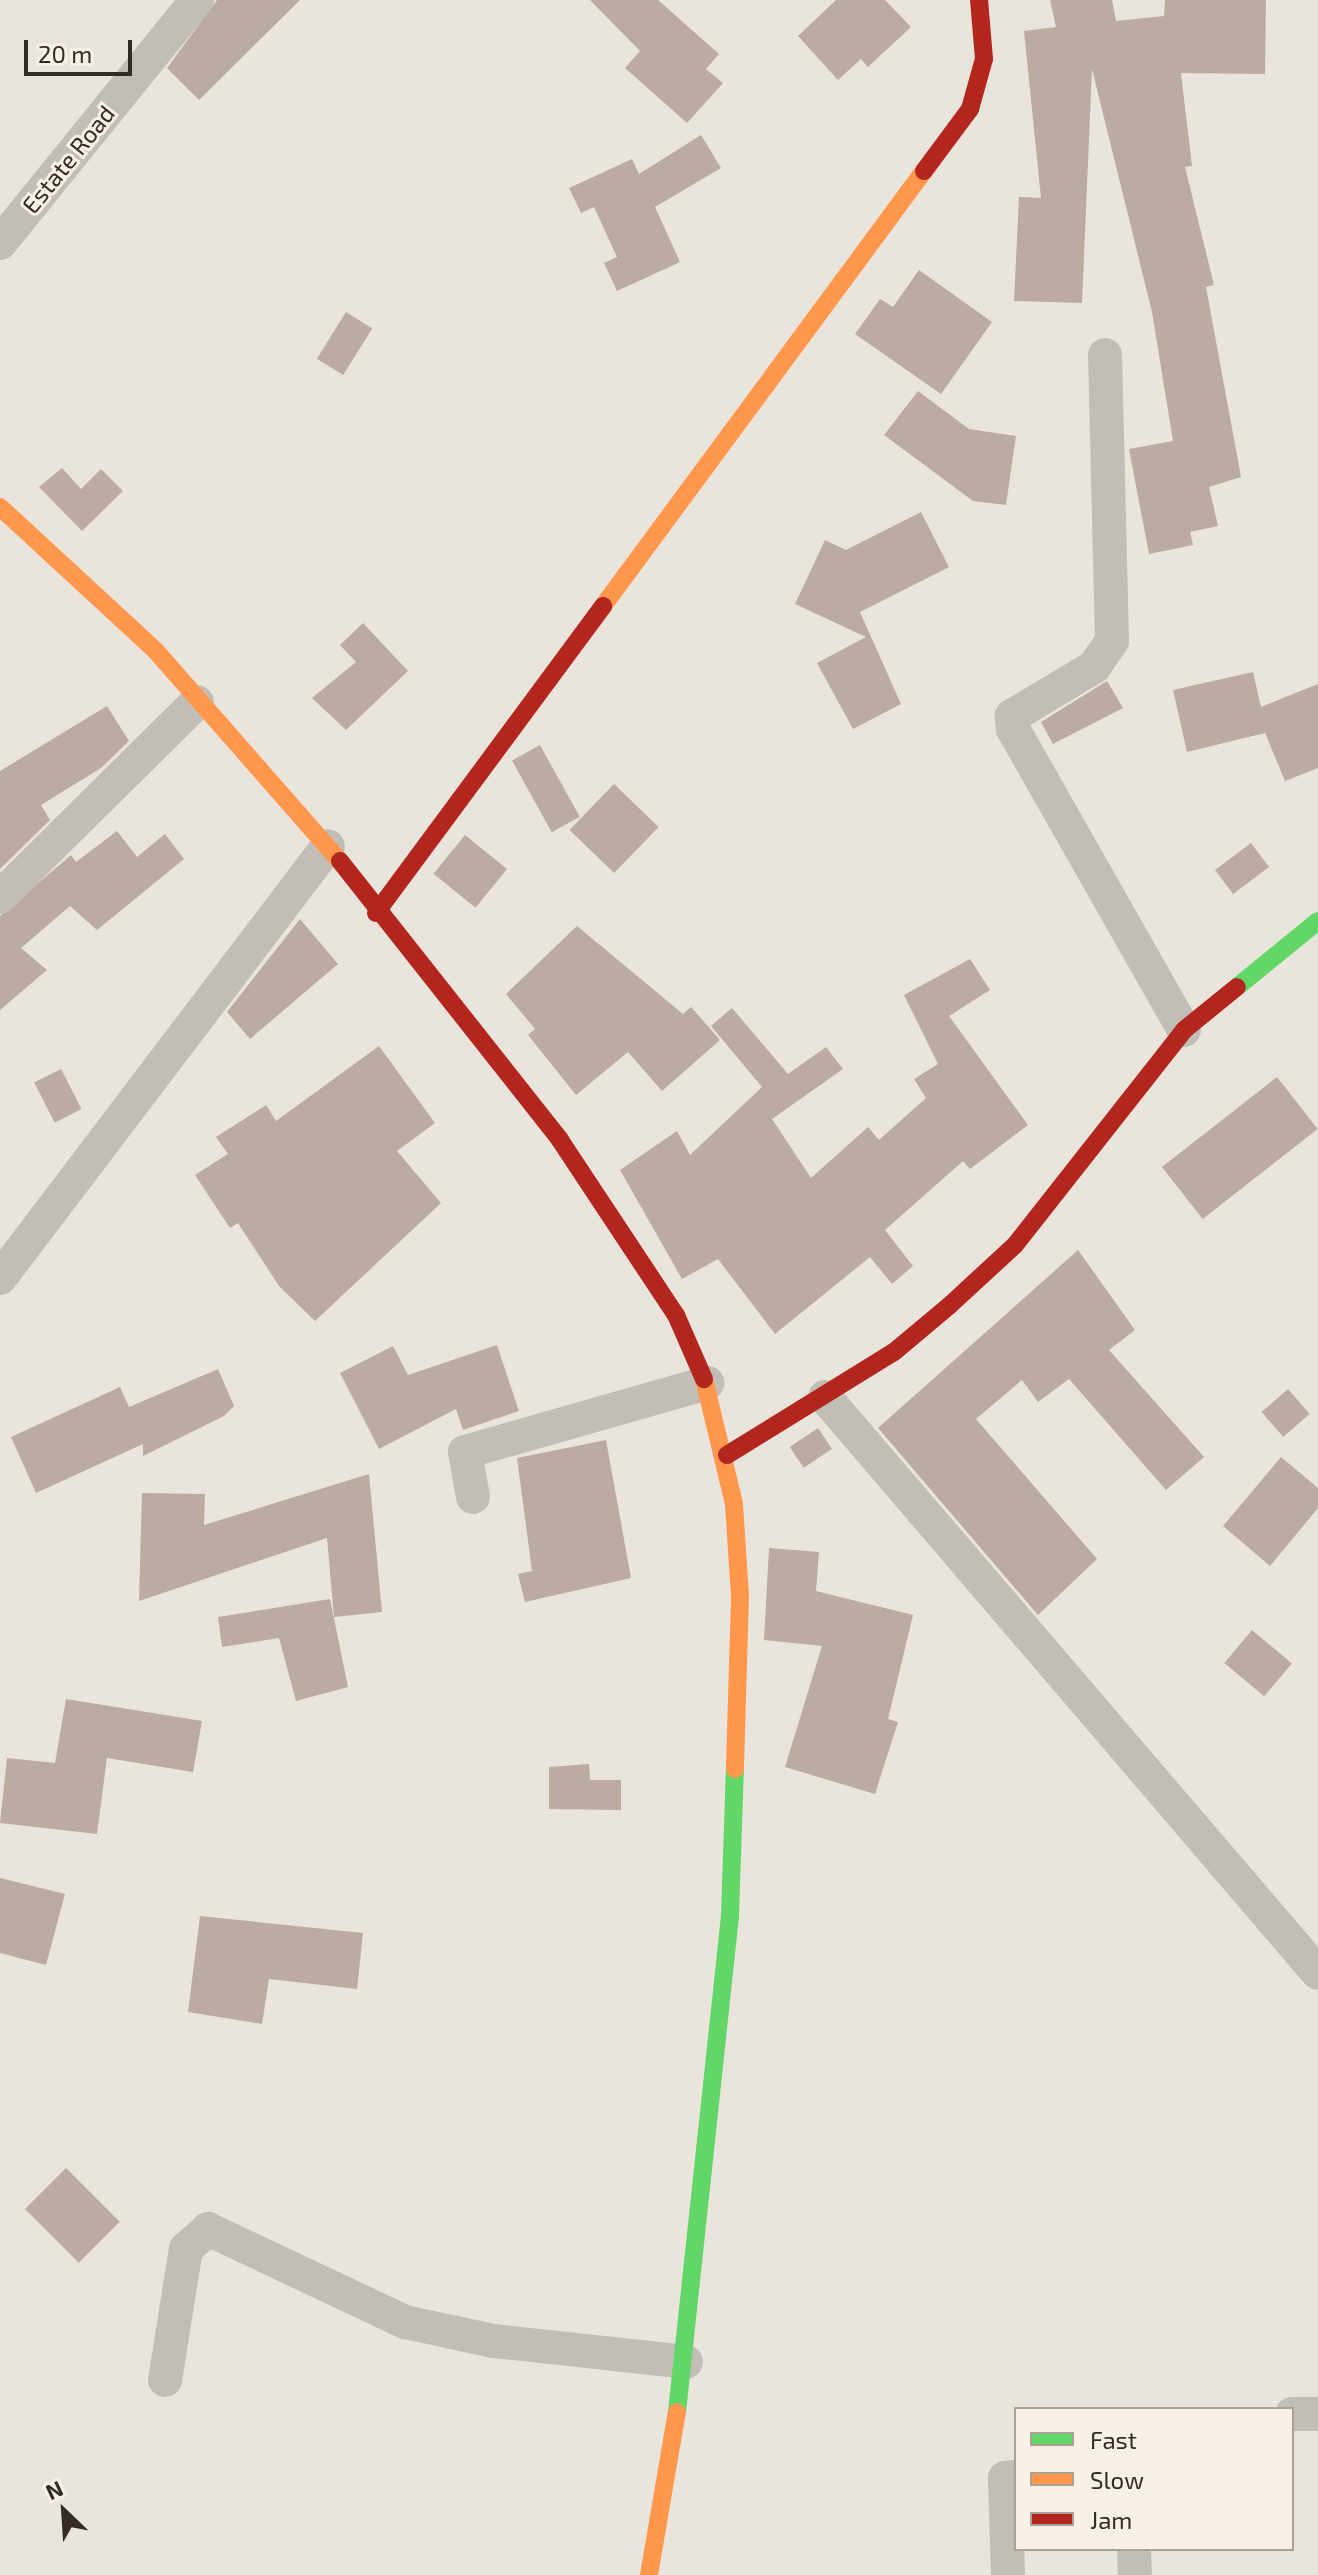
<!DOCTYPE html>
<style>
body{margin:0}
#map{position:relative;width:1318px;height:2575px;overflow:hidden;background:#e9e5dd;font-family:"Exo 2",sans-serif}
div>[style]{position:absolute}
.building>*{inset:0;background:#bbaba0;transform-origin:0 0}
.street>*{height:34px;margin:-17px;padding:0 17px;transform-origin:17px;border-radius:17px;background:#c2bdb6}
.fast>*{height:18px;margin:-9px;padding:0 9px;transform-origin:9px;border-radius:9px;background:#63d668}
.slow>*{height:18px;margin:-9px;padding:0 9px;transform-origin:9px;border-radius:9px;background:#ff974d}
.jam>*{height:18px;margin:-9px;padding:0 9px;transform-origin:9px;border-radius:9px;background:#b3261e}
span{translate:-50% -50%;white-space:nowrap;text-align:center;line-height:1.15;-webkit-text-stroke:6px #f7f0e4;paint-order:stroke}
.street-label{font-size:24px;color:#322b26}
.legend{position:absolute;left:1014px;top:2407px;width:280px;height:144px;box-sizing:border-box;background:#f7f0e4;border:2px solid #a8a198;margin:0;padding:10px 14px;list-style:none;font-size:24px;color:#322b26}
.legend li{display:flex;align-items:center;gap:16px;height:40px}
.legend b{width:40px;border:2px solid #a8a198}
.north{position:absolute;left:24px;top:2471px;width:80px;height:80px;-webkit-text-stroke:6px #f7f0e4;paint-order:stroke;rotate:335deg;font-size:22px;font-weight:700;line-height:32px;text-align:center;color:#322b26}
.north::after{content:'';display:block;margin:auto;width:28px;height:36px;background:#322b26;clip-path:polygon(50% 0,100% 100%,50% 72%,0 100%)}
.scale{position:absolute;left:24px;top:40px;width:108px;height:36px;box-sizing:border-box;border:4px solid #322b26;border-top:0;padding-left:10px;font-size:24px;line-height:28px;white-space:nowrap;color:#322b26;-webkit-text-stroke:6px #f7f0e4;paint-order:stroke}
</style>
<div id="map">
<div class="building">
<div style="clip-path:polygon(217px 0,300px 0,199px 100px,167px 68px)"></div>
<div style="clip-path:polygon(590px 0,658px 0,719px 54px,706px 69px,723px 83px,687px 123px,625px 68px,640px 51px)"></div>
<div style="clip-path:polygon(836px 0,885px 0,911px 27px,868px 67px,861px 59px,838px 80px,798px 36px)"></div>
<div style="clip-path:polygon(1050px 0,1112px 0,1116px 21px,1164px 16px,1165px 0,1266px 0,1265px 74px,1181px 73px,1192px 166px,1185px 167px,1214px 285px,1206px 287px,1241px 477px,1209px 487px,1218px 526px,1190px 532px,1193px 545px,1149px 554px,1129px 449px,1173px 441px,1152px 312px,1092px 69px,1082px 303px,1014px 301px,1019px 197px,1041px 198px,1024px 31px,1056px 27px)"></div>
<div style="clip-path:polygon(701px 135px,721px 168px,655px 207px,680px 262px,617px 291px,604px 263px,617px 257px,594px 207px,581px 213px,569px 188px,632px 159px,639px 174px)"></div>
<div style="clip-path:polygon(919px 270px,992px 322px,941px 394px,855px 334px,880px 299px,893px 307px)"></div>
<div style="left:346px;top:312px;width:31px;height:55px;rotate:32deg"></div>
<div style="clip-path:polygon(918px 391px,969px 429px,1016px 436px,1006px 505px,973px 501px,884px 435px)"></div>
<div style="clip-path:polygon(62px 468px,81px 489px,101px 469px,123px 491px,82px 531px,39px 487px)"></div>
<div style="clip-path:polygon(921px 512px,949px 567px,860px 612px,901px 704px,853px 729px,817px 663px,866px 637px,795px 604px,825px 540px,846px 550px)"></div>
<div style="clip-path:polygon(363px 623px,408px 671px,346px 730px,312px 698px,356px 662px,340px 645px)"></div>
<div style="clip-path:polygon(1253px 672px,1261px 707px,1318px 684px,1318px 768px,1285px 781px,1265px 733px,1187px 752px,1173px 690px)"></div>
<div style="clip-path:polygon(1107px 681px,1123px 708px,1053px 744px,1041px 722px)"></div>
<div style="clip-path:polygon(107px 706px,129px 741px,101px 768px,41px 805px,50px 820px,0 869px,0 771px)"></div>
<div style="left:540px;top:745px;width:82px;height:32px;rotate:61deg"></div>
<div style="left:614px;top:784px;width:62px;height:64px;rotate:44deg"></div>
<div style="clip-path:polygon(117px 831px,137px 857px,165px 834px,184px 859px,97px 930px,70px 906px,21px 948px,47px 970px,0 1010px,0 916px,71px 855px,76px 862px)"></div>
<div style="left:465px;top:835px;width:54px;height:50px;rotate:39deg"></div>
<div style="left:1251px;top:843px;width:30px;height:45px;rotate:53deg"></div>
<div style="clip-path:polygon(300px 919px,338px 964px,250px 1039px,227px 1012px)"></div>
<div style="clip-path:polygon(577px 926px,683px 1014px,691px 1007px,720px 1040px,662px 1091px,628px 1052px,576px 1095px,528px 1035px,535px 1029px,506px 994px)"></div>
<div style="clip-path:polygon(970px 959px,990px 990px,949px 1016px,1028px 1125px,970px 1169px,963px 1161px,885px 1230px,913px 1266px,892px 1284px,870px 1257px,775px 1334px,718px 1259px,682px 1279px,620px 1170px,677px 1131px,690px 1155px,762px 1087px,711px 1026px,732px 1008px,788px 1074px,826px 1047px,843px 1069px,772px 1119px,811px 1178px,868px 1127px,879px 1140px,926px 1098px,914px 1079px,938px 1064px,904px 995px)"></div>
<div style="clip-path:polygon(379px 1046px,435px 1123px,397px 1151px,441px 1203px,315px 1321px,279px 1286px,238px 1223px,230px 1228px,195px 1175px,228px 1154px,216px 1137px,266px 1105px,276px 1121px)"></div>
<div style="left:61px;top:1069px;width:45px;height:30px;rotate:63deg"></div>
<div style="left:1277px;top:1077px;width:66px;height:146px;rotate:52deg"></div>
<div style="clip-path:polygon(1078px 1250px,1135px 1330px,1109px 1350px,1204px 1457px,1166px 1490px,1069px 1379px,1038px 1402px,1022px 1380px,976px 1419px,1097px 1559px,1038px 1615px,878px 1428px)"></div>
<div style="clip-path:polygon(497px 1345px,519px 1411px,463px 1430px,456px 1409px,379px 1449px,340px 1373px,393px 1346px,408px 1375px)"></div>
<div style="clip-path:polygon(218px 1369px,234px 1406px,224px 1416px,143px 1456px,143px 1444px,36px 1493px,11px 1437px,120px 1387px,129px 1407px)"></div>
<div style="left:1288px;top:1389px;width:33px;height:35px;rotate:49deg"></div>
<div style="left:818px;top:1428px;width:25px;height:34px;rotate:56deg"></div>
<div style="clip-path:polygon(606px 1440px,631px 1578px,525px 1602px,518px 1574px,532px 1571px,517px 1458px)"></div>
<div style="clip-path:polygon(1281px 1457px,1318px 1488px,1318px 1508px,1270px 1566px,1223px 1526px)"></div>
<div style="clip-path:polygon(369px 1474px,382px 1612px,334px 1617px,327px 1538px,139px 1601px,142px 1493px,205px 1494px,204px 1525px)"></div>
<div style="clip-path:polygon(769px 1548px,819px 1552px,816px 1591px,913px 1615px,888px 1719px,898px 1722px,875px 1794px,785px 1767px,822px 1646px,764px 1640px)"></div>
<div style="clip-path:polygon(330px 1599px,348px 1687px,296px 1701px,279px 1638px,222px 1647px,218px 1617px)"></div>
<div style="left:1252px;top:1630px;width:52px;height:43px;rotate:40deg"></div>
<div style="clip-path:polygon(66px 1699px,202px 1721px,193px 1772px,107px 1758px,97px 1834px,0 1823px,7px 1758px,55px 1763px)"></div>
<div style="clip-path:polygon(589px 1764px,590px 1780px,621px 1780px,621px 1810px,549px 1809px,549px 1767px)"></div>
<div style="clip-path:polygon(0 1878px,65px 1894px,46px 1965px,0 1953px)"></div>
<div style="clip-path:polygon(200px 1916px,363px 1933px,357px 1989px,269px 1979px,262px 2024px,188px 2012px)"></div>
<div style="left:66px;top:2168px;width:76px;height:58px;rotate:45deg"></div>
</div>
<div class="street">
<div style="left:0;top:243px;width:313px;rotate:-51deg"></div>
<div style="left:1105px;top:355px;width:286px;rotate:88.6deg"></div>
<div style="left:1112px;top:641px;width:32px;rotate:125deg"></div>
<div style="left:1094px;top:667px;width:96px;rotate:149.1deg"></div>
<div style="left:1012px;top:716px;width:13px;rotate:86deg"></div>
<div style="left:1013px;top:729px;width:346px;rotate:60.4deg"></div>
<div style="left:0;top:897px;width:277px;rotate:-44.7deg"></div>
<div style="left:0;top:1278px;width:542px;rotate:-52.79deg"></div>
<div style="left:825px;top:1397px;width:758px;rotate:49.44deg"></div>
<div style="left:473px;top:1497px;width:46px;rotate:-100.1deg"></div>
<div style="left:465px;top:1452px;width:252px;rotate:-15.9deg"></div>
<div style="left:165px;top:2380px;width:133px;rotate:-80.9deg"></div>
<div style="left:186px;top:2249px;width:30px;rotate:-42deg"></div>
<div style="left:208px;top:2229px;width:218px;rotate:25.3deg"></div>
<div style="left:405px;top:2322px;width:91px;rotate:12.1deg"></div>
<div style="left:494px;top:2341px;width:193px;rotate:6.2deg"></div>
<div style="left:1292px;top:2414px;width:26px"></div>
<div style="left:1134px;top:2549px;width:26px;rotate:88deg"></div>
<div style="left:1008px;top:2575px;width:97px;rotate:-91.8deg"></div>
<div style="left:1005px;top:2478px;width:11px;rotate:-5deg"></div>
</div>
<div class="fast">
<div style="left:1237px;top:987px;width:104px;rotate:-39.2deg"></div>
<div style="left:677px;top:2412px;width:499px;rotate:-83.9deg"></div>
<div style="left:730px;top:1916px;width:147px;rotate:-88.1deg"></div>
</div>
<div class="slow">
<div style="left:0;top:507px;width:211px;rotate:42.7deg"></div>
<div style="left:155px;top:650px;width:281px;rotate:48.8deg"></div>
<div style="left:603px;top:606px;width:541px;rotate:-53.58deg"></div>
<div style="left:704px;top:1379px;width:129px;rotate:76.5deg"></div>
<div style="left:734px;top:1504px;width:93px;rotate:86.3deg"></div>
<div style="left:740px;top:1597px;width:172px;rotate:91.7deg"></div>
<div style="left:649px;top:2575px;width:165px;rotate:-80.3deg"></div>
</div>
<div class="jam">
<div style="left:924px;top:171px;width:77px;rotate:-53.4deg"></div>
<div style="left:970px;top:109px;width:52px;rotate:-74.4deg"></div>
<div style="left:984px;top:59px;width:59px;rotate:-94.8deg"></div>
<div style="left:340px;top:861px;width:355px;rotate:51.7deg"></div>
<div style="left:560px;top:1140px;width:210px;rotate:56.5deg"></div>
<div style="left:676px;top:1315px;width:70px;rotate:66.4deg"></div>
<div style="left:376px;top:913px;width:382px;rotate:-53.5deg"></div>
<div style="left:727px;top:1455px;width:196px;rotate:-31.7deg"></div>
<div style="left:894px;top:1352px;width:73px;rotate:-40deg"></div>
<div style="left:950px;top:1305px;width:88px;rotate:-42.7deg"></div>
<div style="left:1015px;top:1245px;width:273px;rotate:-51.8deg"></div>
<div style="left:1184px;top:1030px;width:68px;rotate:-39.1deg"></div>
</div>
<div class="street-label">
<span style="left:68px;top:159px;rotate:-51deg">Estate Road</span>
</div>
<ul class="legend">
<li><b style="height:10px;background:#63d668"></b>Fast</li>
<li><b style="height:10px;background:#ff974d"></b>Slow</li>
<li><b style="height:10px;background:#b3261e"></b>Jam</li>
</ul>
<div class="north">N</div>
<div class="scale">20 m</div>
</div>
